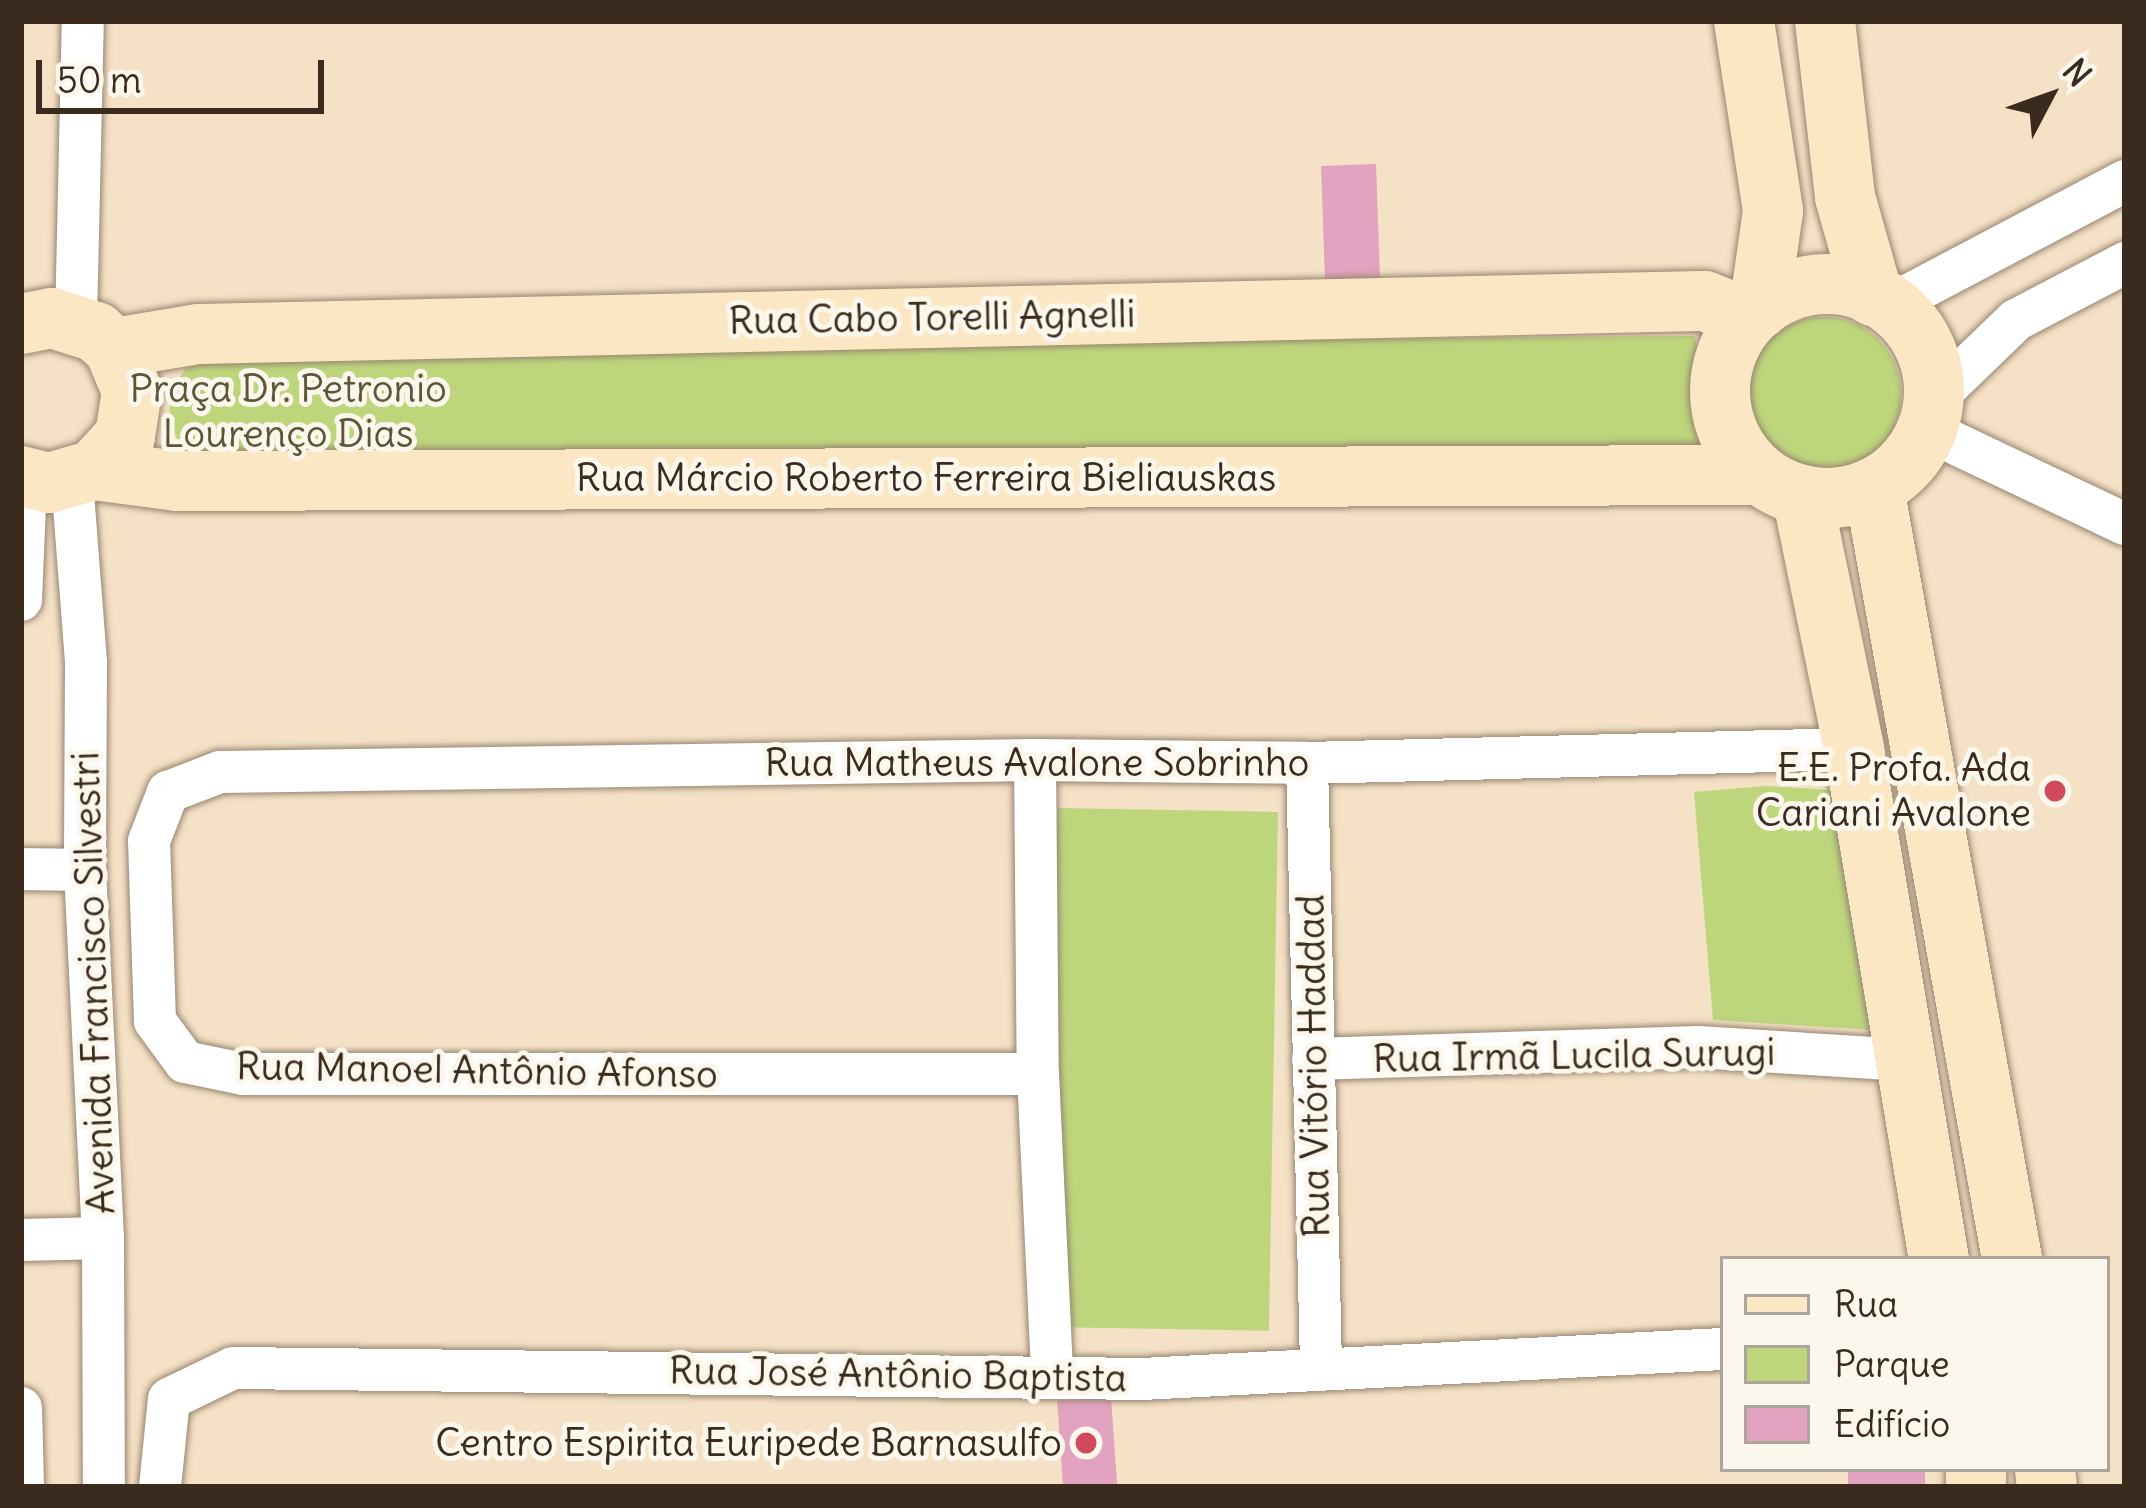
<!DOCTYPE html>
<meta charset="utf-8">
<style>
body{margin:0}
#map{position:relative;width:2146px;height:1508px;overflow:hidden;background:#f5e1c5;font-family:Delius,sans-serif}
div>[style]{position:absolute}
.green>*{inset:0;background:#bdd67c;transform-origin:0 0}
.round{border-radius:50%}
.building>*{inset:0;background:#e1a3bf;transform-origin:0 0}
.roads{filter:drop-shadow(0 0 3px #988672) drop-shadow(0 0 3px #988672)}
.street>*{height:42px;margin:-21px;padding:0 21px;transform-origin:21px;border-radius:21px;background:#fff}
.secondary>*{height:60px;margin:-30px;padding:0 30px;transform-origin:30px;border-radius:30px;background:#fbe7c3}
.secondary>.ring{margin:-30px;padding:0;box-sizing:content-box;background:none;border:60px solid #fbe7c3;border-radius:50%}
.dots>*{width:33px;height:33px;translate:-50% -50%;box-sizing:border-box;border:6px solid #fbf7ec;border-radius:50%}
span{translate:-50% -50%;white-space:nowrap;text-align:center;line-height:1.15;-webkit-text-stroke:10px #fbf7ec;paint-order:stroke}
.street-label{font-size:39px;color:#3b2a1e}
.park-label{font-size:39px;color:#5c5536}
.poi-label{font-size:39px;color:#3b2a1e}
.right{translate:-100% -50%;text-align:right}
.frame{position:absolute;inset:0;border:24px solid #3b2a1e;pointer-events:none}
.legend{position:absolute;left:1720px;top:1256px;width:390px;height:216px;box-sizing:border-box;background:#fbf7ec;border:3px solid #aea59a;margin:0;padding:15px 21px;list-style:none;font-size:36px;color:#3b2a1e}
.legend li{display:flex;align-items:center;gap:24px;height:60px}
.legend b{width:60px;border:3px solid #aea59a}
.north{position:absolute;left:1990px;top:36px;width:120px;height:120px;-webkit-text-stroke:9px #fbf7ec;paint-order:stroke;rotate:49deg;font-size:33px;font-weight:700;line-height:48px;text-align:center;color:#3b2a1e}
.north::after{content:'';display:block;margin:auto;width:42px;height:54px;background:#3b2a1e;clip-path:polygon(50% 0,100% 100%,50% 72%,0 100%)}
.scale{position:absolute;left:36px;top:60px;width:288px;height:54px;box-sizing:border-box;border:6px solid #3b2a1e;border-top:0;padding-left:15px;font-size:36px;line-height:42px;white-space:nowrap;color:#3b2a1e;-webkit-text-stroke:9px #fbf7ec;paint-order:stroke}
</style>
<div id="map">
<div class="green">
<div class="round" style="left:1747px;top:317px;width:154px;height:154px"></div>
<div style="clip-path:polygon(1695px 336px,1710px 457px,185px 467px,169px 413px,173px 387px,188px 365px,281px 346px)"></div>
<div style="clip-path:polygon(1765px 786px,1834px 790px,1873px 1030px,1713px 1020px,1694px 792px)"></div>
<div style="left:1057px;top:808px;width:221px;height:519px;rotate:1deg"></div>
</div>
<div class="building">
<div style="left:1376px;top:164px;width:116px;height:55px;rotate:88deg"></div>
<div style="left:1111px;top:1397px;width:90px;height:54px;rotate:86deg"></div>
<div style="left:1848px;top:1469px;width:77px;height:18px"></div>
</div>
<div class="roads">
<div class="street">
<div style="left:1890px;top:305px;width:266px;rotate:-27.8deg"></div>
<div style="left:76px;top:322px;width:301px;rotate:-88.7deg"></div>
<div style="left:1934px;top:399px;width:114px;rotate:-43.9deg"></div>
<div style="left:2016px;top:320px;width:123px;rotate:-27.6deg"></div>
<div style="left:1927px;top:430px;width:219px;rotate:25.4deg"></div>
<div style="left:72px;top:480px;width:184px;rotate:85.6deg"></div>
<div style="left:86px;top:663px;width:207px;rotate:90.3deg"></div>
<div style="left:85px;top:870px;width:368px;rotate:87.2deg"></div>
<div style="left:103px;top:1238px;width:249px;rotate:89.8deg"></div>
<div style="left:21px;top:600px;width:121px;rotate:-87.6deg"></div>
<div style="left:1035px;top:760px;width:314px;rotate:89.5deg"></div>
<div style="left:1038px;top:1074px;width:301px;rotate:87.3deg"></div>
<div style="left:1307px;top:763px;width:605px;rotate:88.67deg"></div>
<div style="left:21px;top:869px;width:64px;rotate:0.9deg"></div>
<div style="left:1313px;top:1059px;width:385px;rotate:-1.8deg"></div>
<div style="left:1698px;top:1047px;width:208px;rotate:3.6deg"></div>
<div style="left:1038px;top:1074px;width:795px;rotate:180deg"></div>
<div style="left:243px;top:1074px;width:59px;rotate:-168.3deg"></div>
<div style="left:185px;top:1062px;width:51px;rotate:-126.2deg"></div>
<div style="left:155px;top:1021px;width:180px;rotate:-91.9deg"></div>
<div style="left:149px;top:841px;width:53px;rotate:-68.8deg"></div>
<div style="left:168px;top:792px;width:56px;rotate:-21deg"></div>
<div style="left:220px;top:772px;width:815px;rotate:-0.84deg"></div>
<div style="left:1035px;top:760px;width:272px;rotate:0.6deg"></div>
<div style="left:1307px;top:763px;width:547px;rotate:-1.47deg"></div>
<div style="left:21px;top:1240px;width:82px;rotate:-1.4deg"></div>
<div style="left:21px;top:1408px;width:79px;rotate:88.5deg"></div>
<div style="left:160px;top:1487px;width:88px;rotate:-84.2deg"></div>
<div style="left:169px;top:1399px;width:71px;rotate:-25.8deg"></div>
<div style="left:233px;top:1368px;width:909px;rotate:0.69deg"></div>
<div style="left:1142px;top:1379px;width:582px;rotate:-2.96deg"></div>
</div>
<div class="secondary">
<div style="left:1744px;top:21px;width:192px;rotate:81.3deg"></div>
<div style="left:1773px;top:211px;width:99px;rotate:98.1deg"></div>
<div style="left:1825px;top:21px;width:177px;rotate:83.5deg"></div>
<div style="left:1845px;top:197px;width:103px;rotate:74.2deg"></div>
<div class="ring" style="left:1720px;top:284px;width:154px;height:154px"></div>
<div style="left:21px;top:324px;width:32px;rotate:-11deg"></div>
<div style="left:52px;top:318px;width:46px;rotate:17.7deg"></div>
<div style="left:96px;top:332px;width:24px;rotate:42deg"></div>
<div style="left:114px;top:348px;width:47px;rotate:67.3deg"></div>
<div style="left:132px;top:391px;width:46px;rotate:98.8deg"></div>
<div style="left:125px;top:436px;width:46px;rotate:132.4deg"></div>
<div style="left:94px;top:470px;width:47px;rotate:163.9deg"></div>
<div style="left:49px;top:483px;width:29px;rotate:-166deg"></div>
<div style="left:114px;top:348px;width:86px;rotate:-9.4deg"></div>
<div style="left:199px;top:334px;width:1506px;rotate:-1.26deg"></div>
<div style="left:1705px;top:301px;width:45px;rotate:22deg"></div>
<div style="left:94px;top:470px;width:84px;rotate:7.5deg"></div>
<div style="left:177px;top:481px;width:1583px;rotate:-0.22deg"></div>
<div style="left:1874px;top:488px;width:783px;rotate:79.85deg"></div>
<div style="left:1802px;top:495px;width:259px;rotate:78.4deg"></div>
<div style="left:1854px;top:749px;width:517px;rotate:80.54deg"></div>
<div style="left:1976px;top:1469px;width:18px;rotate:90deg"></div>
<div style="left:2045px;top:1469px;width:18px;rotate:84deg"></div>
</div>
</div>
<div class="dots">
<div style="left:2055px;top:791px;background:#d1495b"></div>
<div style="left:1086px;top:1443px;background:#d1495b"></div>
</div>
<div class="street-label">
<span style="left:932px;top:318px;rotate:-1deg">Rua Cabo Torelli Agnelli</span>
<span style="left:926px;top:478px">Rua Márcio Roberto Ferreira Bieliauskas</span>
<span style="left:1037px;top:763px">Rua Matheus Avalone Sobrinho</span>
<span style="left:94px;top:983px;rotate:-92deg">Avenida Francisco Silvestri</span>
<span style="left:1574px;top:1056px;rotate:-1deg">Rua Irmã Lucila Surugi</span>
<span style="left:1314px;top:1066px;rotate:-91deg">Rua Vitório Haddad</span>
<span style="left:477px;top:1071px;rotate:1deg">Rua Manoel Antônio Afonso</span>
<span style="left:898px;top:1375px;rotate:1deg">Rua José Antônio Baptista</span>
</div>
<div class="park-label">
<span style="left:288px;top:412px">Praça Dr. Petronio<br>Lourenço Dias</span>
</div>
<div class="poi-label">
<span class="right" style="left:2031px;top:791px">E.E. Profa. Ada<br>Cariani Avalone</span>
<span class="right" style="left:1062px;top:1443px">Centro Espirita Euripede Barnasulfo</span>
</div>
<div class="frame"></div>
<ul class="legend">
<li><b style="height:15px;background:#fbe7c3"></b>Rua</li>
<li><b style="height:33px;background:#bdd67c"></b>Parque</li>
<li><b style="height:33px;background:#e1a3bf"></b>Edifício</li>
</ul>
<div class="north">N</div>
<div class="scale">50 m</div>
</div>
